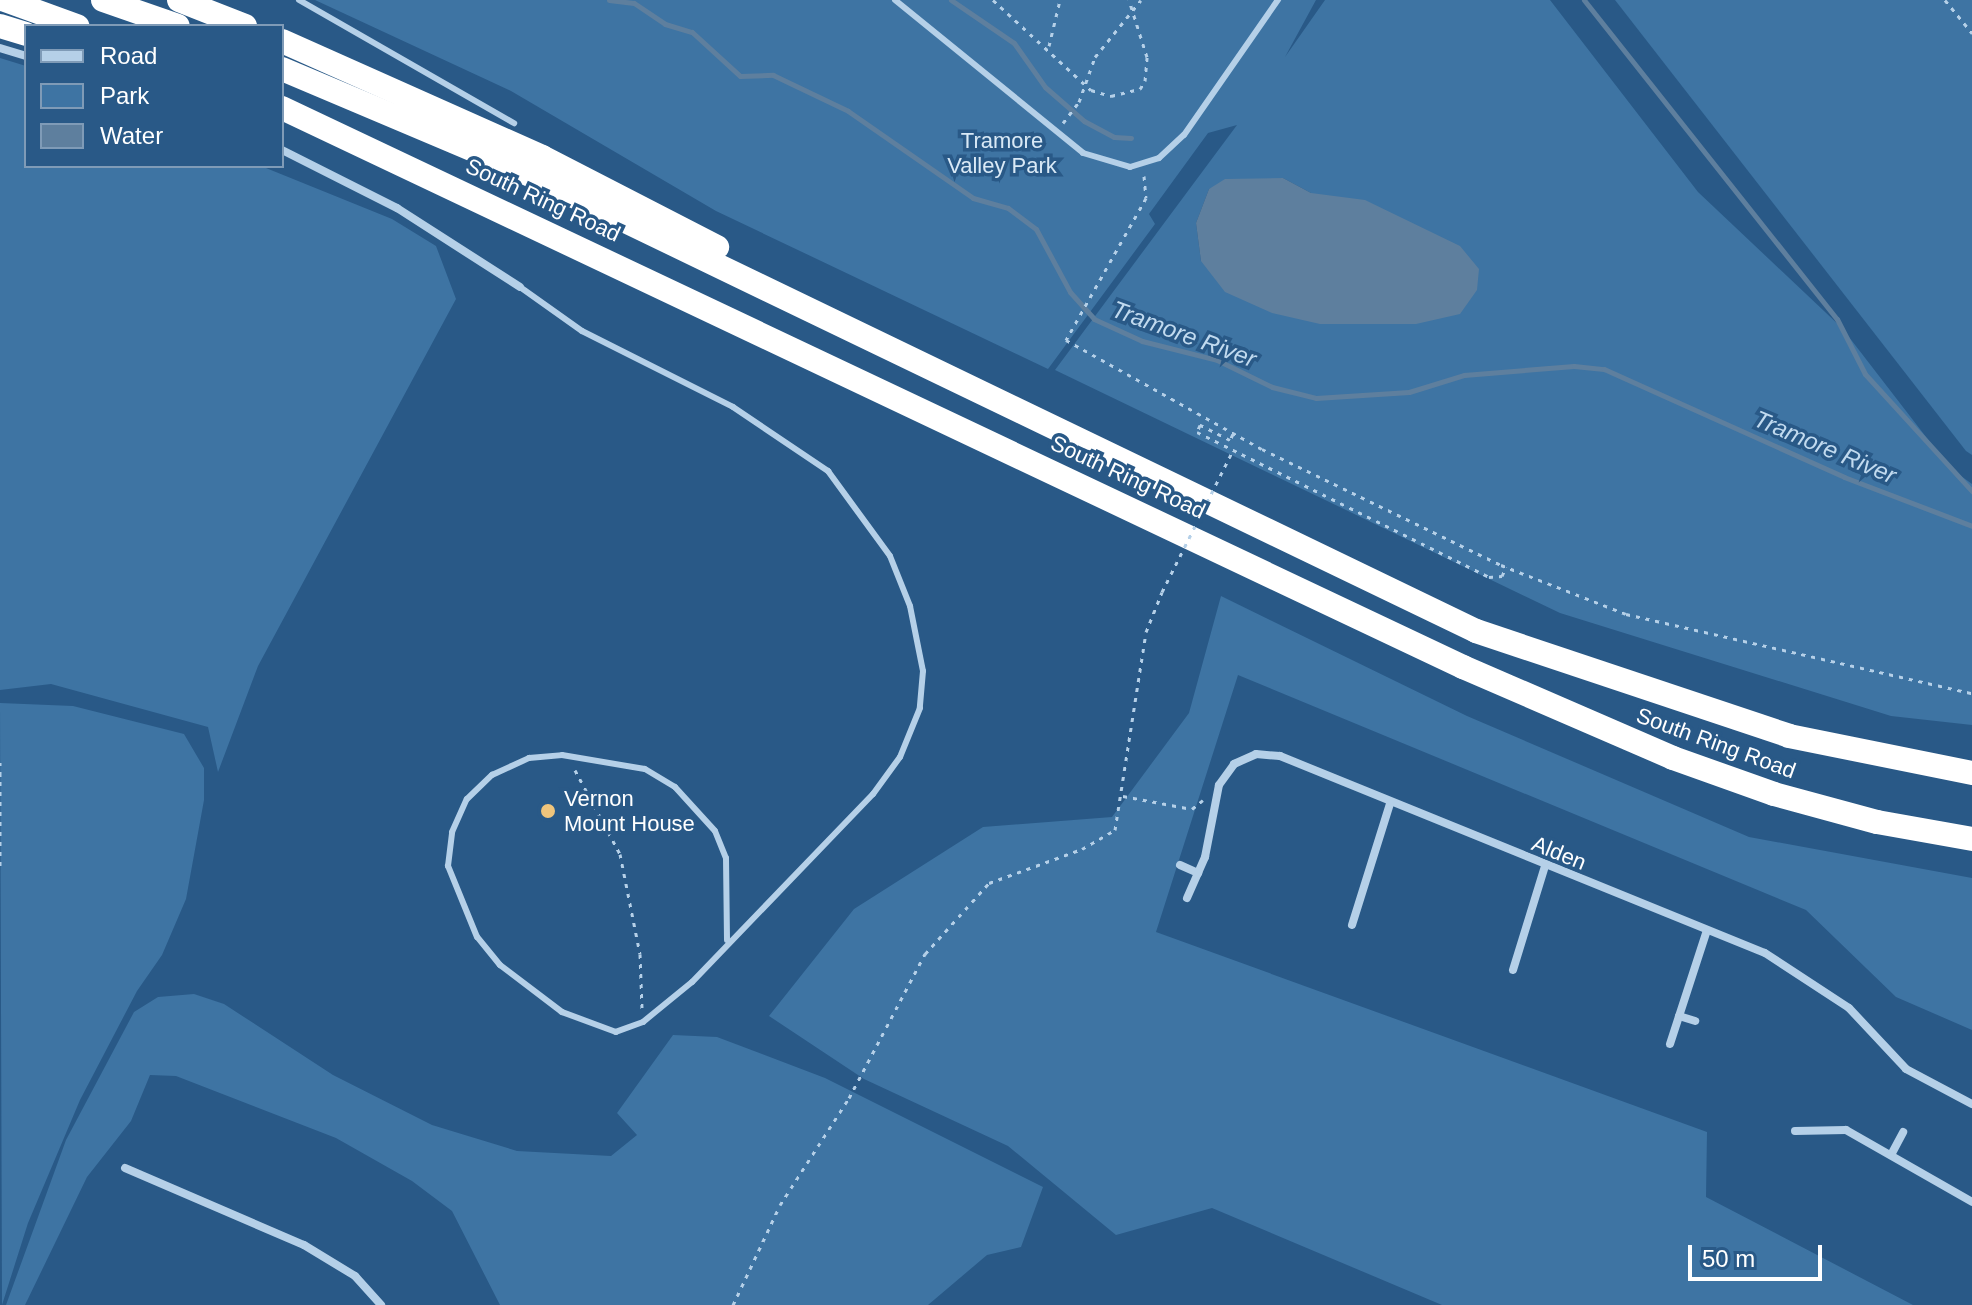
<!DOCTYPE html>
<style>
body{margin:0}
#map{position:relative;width:1972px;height:1305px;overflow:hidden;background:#295987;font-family:Helvetica,sans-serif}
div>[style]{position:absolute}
.green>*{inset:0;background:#3e74a3}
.water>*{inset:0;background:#5e7f9e}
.stream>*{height:5px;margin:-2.5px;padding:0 2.5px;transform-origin:2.5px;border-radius:2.5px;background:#5e7f9e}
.path>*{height:3px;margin-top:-1.5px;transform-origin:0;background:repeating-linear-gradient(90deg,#b5d0e8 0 4px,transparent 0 10px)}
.lane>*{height:6px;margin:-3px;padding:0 3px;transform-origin:3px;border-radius:3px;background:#b5d0e8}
.street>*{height:8px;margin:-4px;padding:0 4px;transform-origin:4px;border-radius:4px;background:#b5d0e8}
.highway>*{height:24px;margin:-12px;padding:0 12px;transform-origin:12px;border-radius:12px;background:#fff}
.path-bridge>*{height:3px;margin-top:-1.5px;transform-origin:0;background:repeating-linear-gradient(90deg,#b5d0e8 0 4px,transparent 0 10px)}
.dots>*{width:22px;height:22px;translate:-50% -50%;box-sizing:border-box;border:4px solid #295987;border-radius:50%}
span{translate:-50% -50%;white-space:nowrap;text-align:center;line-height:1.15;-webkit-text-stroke:7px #295987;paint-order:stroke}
.park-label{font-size:22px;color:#d9e9f6}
.street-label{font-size:22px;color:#fff}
.poi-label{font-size:22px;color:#fff}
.left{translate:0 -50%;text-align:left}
.water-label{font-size:24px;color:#c1daef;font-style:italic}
.legend{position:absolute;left:24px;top:24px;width:260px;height:144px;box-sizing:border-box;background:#295987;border:2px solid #7f9bb7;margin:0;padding:10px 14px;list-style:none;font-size:24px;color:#fff}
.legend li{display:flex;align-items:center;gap:16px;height:40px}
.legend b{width:40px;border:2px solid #7f9bb7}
.scale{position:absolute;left:1688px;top:1245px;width:134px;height:36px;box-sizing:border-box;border:4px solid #fff;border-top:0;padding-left:10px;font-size:24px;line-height:28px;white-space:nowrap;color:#fff;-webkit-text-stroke:6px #295987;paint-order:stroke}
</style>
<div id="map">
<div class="green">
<div style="clip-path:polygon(evenodd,315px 0,1316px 0,1285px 57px,1325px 0,1550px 0,1698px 192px,1842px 328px,1950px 468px,1972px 484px,1972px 725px,1891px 716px,1560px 613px,1055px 370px,1237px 125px,1208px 133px,1149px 214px,1155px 224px,1048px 369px,716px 211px,511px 91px,315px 0,1283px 178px,1311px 193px,1201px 261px,1196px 223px,1209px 189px,1283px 178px)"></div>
<div style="clip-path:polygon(1615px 0,1972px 0,1972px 455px,1966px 451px)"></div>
<div style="clip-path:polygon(0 58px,26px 66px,26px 166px,261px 166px,392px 219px,436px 246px,456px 299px,258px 666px,218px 772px,208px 727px,51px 684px,0 690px)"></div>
<div style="clip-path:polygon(1221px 596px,1467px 716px,1749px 837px,1972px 878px,1972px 1030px,1896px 997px,1806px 910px,1238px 675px,1156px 932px,1707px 1132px,1706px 1197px,1913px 1305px,1442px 1305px,1212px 1208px,1116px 1235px,1008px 1146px,864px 1079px,769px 1016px,854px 909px,983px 827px,1112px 817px,1189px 713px)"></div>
<div style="clip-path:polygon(0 703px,73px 706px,184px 734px,204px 768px,204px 800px,186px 899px,162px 955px,137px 991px,80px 1100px,28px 1223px,2px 1305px)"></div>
<div style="clip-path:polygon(194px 994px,224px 1004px,333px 1075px,432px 1125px,517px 1151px,611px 1156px,637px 1135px,617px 1113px,673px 1035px,717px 1037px,825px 1078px,1043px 1187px,1021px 1247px,987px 1255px,928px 1305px,500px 1305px,452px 1211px,412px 1181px,336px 1138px,176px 1076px,150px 1075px,131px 1121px,87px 1177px,25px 1305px,6px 1305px,66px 1140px,134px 1012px,158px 997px)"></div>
</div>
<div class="water">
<div style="clip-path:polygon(1283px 178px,1311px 193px,1365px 200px,1460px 246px,1479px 269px,1477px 290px,1460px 314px,1416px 324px,1320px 324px,1272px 313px,1225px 292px,1201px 261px,1196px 223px,1209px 189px,1225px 179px)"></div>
</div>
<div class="stream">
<div style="left:609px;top:0;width:25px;rotate:7deg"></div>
<div style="left:634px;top:3px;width:37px;rotate:34deg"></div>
<div style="left:665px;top:24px;width:28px;rotate:17deg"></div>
<div style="left:692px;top:32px;width:65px;rotate:42.5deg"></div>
<div style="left:740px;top:76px;width:33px;rotate:-2deg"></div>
<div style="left:773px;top:75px;width:83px;rotate:25.6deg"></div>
<div style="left:848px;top:111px;width:152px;rotate:34.8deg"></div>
<div style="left:973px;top:198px;width:36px;rotate:16deg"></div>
<div style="left:1008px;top:208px;width:35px;rotate:37deg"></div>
<div style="left:1036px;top:229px;width:72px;rotate:61.6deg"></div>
<div style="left:1070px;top:292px;width:36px;rotate:48deg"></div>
<div style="left:1094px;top:319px;width:53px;rotate:24.6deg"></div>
<div style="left:1142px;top:341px;width:77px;rotate:14.2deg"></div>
<div style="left:1217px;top:360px;width:61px;rotate:26.1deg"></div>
<div style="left:1272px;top:387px;width:45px;rotate:14deg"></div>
<div style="left:1316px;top:398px;width:93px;rotate:-3.7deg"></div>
<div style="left:1409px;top:392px;width:58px;rotate:-17.2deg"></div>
<div style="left:1464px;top:375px;width:110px;rotate:-4.7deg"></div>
<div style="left:1574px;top:366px;width:30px;rotate:6deg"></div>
<div style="left:1604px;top:369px;width:263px;rotate:24.2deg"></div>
<div style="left:1844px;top:477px;width:137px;rotate:20.9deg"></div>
<div style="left:951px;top:0;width:76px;rotate:34.3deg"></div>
<div style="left:1014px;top:43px;width:54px;rotate:54.8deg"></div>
<div style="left:1045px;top:87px;width:52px;rotate:41.1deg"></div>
<div style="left:1084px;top:121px;width:34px;rotate:28deg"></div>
<div style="left:1114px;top:137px;width:17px;rotate:3deg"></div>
<div style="left:1584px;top:0;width:407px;rotate:51.6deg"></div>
<div style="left:1837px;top:319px;width:62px;rotate:63deg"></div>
<div style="left:1865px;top:374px;width:159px;rotate:47.6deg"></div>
</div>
<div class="path">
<div style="left:993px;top:0;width:133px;rotate:42.6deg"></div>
<div style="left:1091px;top:90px;width:21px;rotate:17deg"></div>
<div style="left:1111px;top:96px;width:30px;rotate:-14deg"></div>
<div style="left:1140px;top:89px;width:9px;rotate:-58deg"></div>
<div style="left:1145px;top:81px;width:24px;rotate:-85deg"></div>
<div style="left:1147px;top:57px;width:60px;rotate:-107.5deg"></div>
<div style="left:1945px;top:0;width:43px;rotate:50.7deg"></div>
<div style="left:1049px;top:46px;width:47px;rotate:-76.6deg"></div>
<div style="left:1063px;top:123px;width:26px;rotate:-53deg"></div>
<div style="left:1079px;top:102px;width:48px;rotate:-70.4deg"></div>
<div style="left:1095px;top:57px;width:73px;rotate:-51.1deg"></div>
<div style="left:1144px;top:176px;width:22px;rotate:85deg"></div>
<div style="left:1146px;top:198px;width:163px;rotate:119.4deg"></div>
<div style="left:1066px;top:340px;width:224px;rotate:29.1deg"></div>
<div style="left:1262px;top:449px;width:266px;rotate:25.9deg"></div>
<div style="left:1501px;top:565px;width:134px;rotate:21.4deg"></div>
<div style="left:1626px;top:614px;width:355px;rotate:12.9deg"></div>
<div style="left:1233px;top:434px;width:7px;rotate:117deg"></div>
<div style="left:1230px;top:440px;width:34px;rotate:-153deg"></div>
<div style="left:1200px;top:425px;width:8px;rotate:113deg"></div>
<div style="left:1197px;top:432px;width:326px;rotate:26.4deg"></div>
<div style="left:1489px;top:577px;width:13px;rotate:-4deg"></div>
<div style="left:1502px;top:576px;width:10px;rotate:-66deg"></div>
<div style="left:0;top:762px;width:104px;rotate:90deg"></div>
<div style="left:575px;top:770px;width:95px;rotate:61.8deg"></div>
<div style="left:620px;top:854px;width:102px;rotate:78.7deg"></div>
<div style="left:640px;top:954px;width:55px;rotate:87.9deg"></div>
<div style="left:1123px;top:796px;width:70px;rotate:10.7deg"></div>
<div style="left:1192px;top:809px;width:14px;rotate:-39deg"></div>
<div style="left:733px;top:1305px;width:110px;rotate:-64.8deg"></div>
<div style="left:780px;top:1205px;width:127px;rotate:-57.2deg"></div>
<div style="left:849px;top:1098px;width:163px;rotate:-62.2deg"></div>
<div style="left:925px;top:954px;width:96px;rotate:-48deg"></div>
<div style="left:989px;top:883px;width:99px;rotate:-20.1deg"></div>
<div style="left:1082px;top:849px;width:38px;rotate:-30deg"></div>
<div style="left:1115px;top:830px;width:200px;rotate:-81.1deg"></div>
<div style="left:1146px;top:632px;width:43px;rotate:-68.2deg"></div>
</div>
<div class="lane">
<div style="left:299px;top:0;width:248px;rotate:29.8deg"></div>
<div style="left:895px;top:0;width:242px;rotate:39.1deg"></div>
<div style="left:1083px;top:153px;width:49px;rotate:16.6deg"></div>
<div style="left:1130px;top:167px;width:30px;rotate:-17deg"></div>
<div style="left:1159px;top:158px;width:34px;rotate:-43deg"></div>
<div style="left:1184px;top:135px;width:165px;rotate:-55.2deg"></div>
<div style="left:520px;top:287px;width:76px;rotate:35.4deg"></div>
<div style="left:582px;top:331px;width:169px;rotate:26.7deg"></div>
<div style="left:733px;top:407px;width:115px;rotate:34deg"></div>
<div style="left:828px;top:471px;width:105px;rotate:53.9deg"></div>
<div style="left:890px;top:556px;width:54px;rotate:68.2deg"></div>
<div style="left:910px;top:606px;width:66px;rotate:78.7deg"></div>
<div style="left:923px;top:671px;width:37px;rotate:95deg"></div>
<div style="left:920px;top:708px;width:53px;rotate:112.2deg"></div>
<div style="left:900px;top:757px;width:46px;rotate:126.1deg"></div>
<div style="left:873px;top:794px;width:261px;rotate:133.9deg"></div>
<div style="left:692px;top:982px;width:63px;rotate:140.8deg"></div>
<div style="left:643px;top:1022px;width:29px;rotate:160deg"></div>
<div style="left:616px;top:1032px;width:58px;rotate:-159.7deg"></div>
<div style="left:562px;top:1012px;width:78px;rotate:-142.8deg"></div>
<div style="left:500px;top:965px;width:36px;rotate:-129deg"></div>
<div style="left:477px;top:937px;width:77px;rotate:-112.2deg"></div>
<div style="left:448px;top:866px;width:34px;rotate:-83deg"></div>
<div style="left:452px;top:832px;width:36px;rotate:-66deg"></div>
<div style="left:467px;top:799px;width:35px;rotate:-44deg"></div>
<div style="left:492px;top:775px;width:41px;rotate:-24.7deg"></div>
<div style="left:529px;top:758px;width:33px;rotate:-5deg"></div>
<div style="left:562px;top:755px;width:84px;rotate:9.6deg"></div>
<div style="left:645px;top:769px;width:35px;rotate:31deg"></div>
<div style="left:675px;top:787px;width:59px;rotate:47.7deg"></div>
<div style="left:715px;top:831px;width:29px;rotate:68deg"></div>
<div style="left:726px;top:858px;width:82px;rotate:89.3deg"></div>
</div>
<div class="street">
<div style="left:0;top:48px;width:27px;rotate:17deg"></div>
<div style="left:282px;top:150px;width:129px;rotate:26.8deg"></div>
<div style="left:397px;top:208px;width:146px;rotate:32.7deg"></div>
<div style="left:1180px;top:865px;width:20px;rotate:24deg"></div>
<div style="left:1187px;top:898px;width:45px;rotate:-66.3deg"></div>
<div style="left:1205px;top:857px;width:73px;rotate:-79deg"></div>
<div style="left:1219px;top:785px;width:26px;rotate:-54deg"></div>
<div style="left:1234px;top:764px;width:24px;rotate:-24deg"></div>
<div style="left:1256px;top:754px;width:24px;rotate:5deg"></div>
<div style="left:1280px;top:756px;width:523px;rotate:22.11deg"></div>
<div style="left:1765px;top:953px;width:100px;rotate:33.2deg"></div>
<div style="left:1849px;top:1008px;width:83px;rotate:46.9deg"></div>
<div style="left:1906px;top:1069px;width:75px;rotate:27.9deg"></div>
<div style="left:1352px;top:925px;width:127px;rotate:-72.6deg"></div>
<div style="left:1513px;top:970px;width:109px;rotate:-72.9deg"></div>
<div style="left:1679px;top:1016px;width:17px;rotate:17deg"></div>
<div style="left:1670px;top:1044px;width:117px;rotate:-72deg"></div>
<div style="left:1795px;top:1131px;width:51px;rotate:-1.1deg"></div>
<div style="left:1846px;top:1130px;width:145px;rotate:29.7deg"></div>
<div style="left:1891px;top:1155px;width:26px;rotate:-62deg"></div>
<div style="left:125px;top:1168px;width:195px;rotate:23.3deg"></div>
<div style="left:304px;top:1245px;width:60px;rotate:31.3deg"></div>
<div style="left:355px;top:1276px;width:39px;rotate:48deg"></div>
</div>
<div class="highway">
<div style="left:5px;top:0;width:77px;rotate:19.9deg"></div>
<div style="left:103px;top:0;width:79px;rotate:19.1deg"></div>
<div style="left:179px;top:0;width:71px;rotate:21.5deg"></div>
<div style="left:0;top:26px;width:27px;rotate:17deg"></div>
<div style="left:282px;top:41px;width:285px;rotate:24deg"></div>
<div style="left:542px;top:157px;width:197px;rotate:27.2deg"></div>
<div style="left:282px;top:69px;width:242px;rotate:22.9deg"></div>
<div style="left:505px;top:163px;width:1078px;rotate:25.73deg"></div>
<div style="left:1476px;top:631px;width:330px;rotate:18.5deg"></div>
<div style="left:1789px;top:736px;width:187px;rotate:11.4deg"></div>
<div style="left:282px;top:108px;width:1307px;rotate:25.33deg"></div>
<div style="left:1463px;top:667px;width:229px;rotate:23.4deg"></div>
<div style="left:1673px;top:758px;width:107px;rotate:19.6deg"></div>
<div style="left:1774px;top:794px;width:107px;rotate:15.2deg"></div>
<div style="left:1877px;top:822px;width:97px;rotate:10.1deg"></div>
</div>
<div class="path-bridge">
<div style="left:1162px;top:592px;width:159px;rotate:-63.4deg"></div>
</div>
<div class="dots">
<div style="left:548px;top:811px;background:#efc57c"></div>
</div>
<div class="park-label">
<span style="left:1002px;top:153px">Tramore<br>Valley Park</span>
</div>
<div class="street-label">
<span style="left:543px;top:200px;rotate:25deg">South Ring Road</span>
<span style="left:1128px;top:477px;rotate:25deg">South Ring Road</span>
<span style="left:1716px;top:743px;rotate:20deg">South Ring Road</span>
<span style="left:1559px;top:853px;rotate:22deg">Alden</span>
</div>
<div class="poi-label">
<span class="left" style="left:564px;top:811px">Vernon<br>Mount House</span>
</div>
<div class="water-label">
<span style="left:1184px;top:334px;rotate:20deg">Tramore River</span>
<span style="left:1825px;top:447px;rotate:23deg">Tramore River</span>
</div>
<ul class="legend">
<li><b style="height:10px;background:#b5d0e8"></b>Road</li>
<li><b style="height:22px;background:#3e74a3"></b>Park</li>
<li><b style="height:22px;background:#5e7f9e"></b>Water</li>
</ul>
<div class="scale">50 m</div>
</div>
